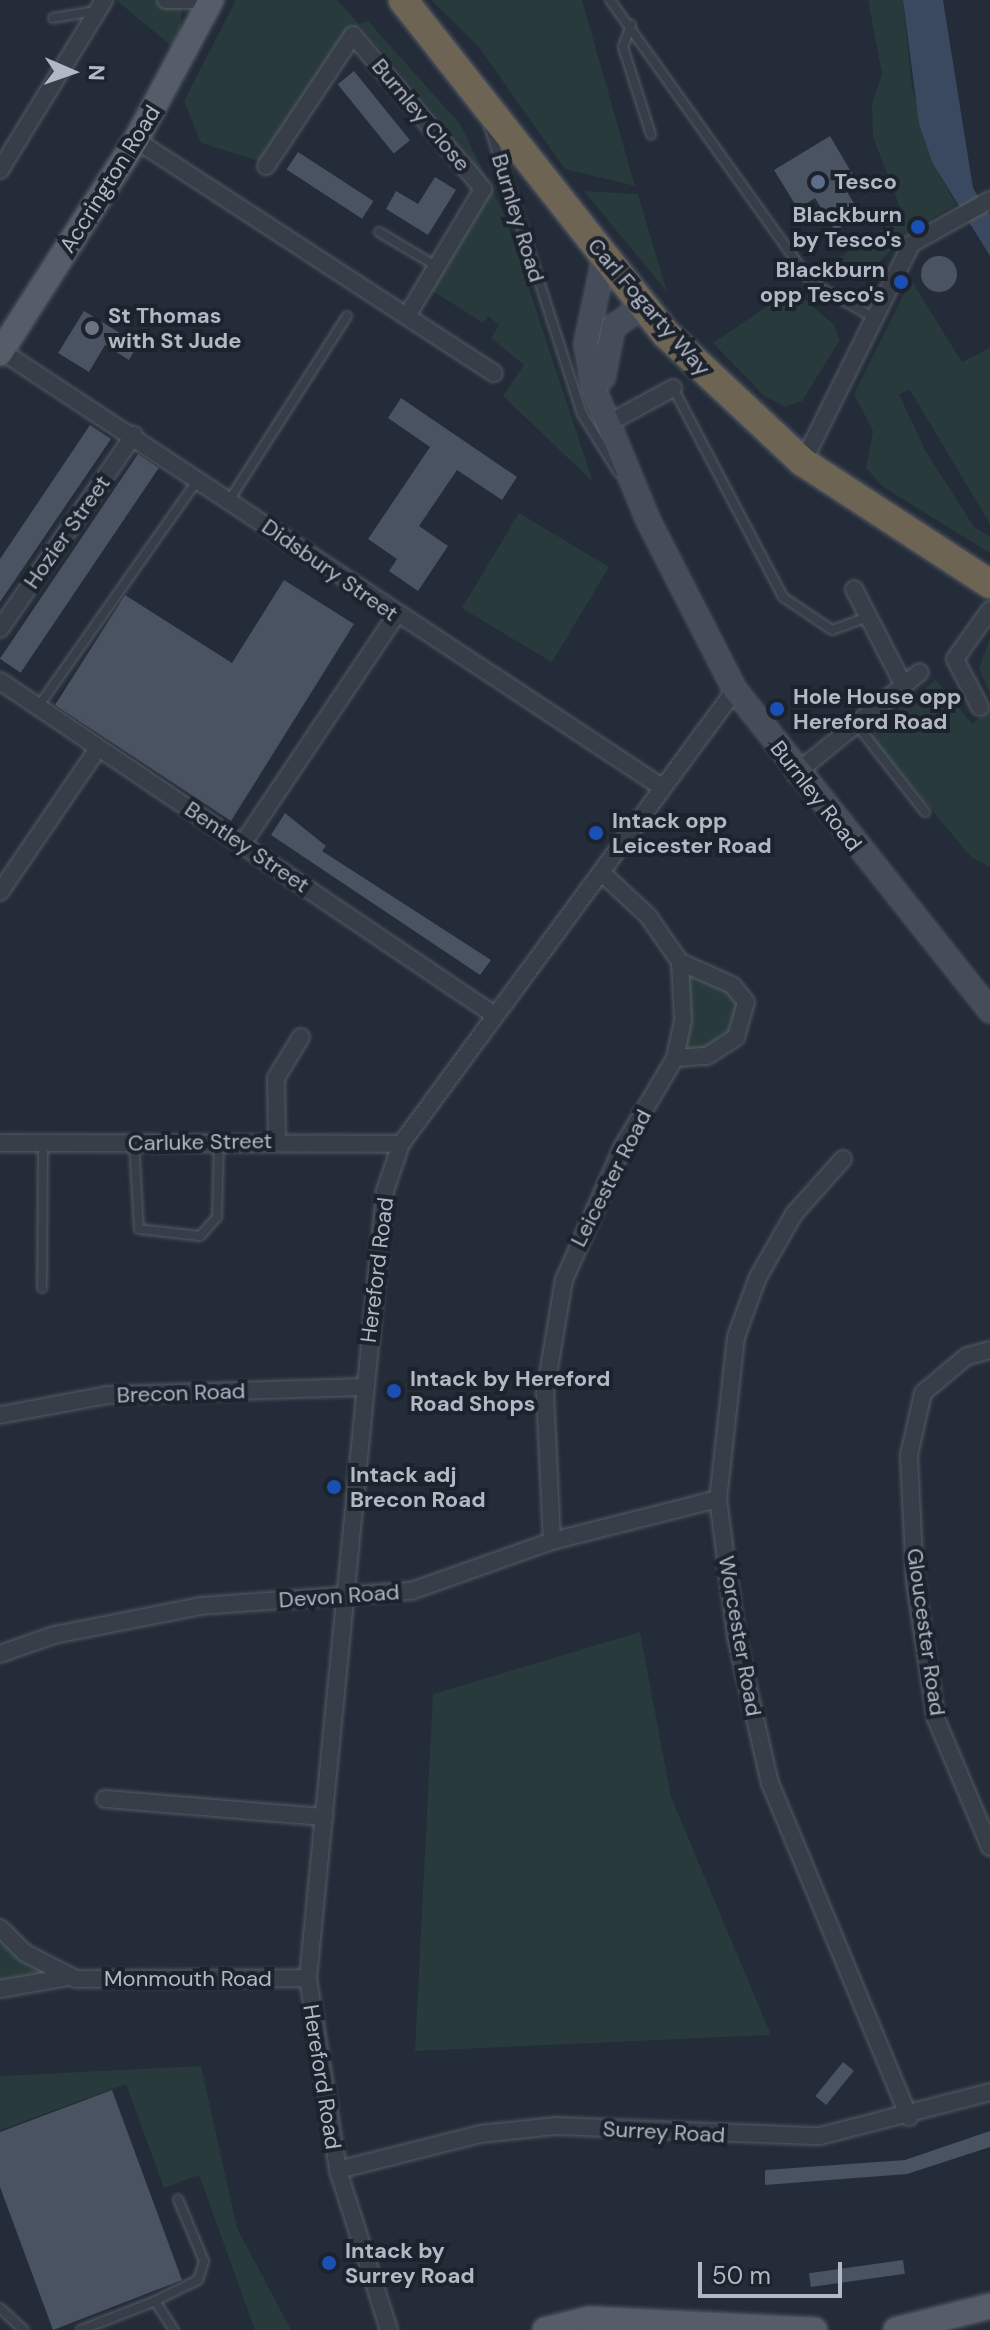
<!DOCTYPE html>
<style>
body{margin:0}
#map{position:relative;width:990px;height:2330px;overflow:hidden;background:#232c38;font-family:"DM Sans",sans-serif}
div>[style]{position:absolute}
.green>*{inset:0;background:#283a3b;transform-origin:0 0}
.water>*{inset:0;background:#3a4960}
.building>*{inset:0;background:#4a5361;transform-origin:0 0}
.round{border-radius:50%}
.roads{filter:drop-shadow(0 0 2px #555b66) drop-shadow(0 0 2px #555b66)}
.lane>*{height:8px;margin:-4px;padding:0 4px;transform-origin:4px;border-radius:4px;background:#373e48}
.street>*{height:16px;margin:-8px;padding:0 8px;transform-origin:8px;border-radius:8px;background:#373e48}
.secondary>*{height:22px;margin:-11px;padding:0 11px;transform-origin:11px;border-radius:11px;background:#454d5b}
.primary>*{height:24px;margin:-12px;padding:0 12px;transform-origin:12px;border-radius:12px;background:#555d68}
.highway>*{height:28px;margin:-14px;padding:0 14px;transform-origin:14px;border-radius:14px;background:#6e6454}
.dots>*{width:22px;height:22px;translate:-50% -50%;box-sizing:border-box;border:4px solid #1c232d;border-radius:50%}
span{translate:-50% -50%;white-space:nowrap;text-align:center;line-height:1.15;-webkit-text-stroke:8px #1c232d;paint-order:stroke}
.street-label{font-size:22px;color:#b2b8c4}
.poi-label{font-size:22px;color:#b2b8c4;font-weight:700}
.left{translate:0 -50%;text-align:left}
.right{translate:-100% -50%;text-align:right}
.north{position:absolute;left:32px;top:32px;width:80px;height:80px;-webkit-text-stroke:6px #1c232d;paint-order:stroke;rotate:92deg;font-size:22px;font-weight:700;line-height:32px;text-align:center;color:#b2b8c4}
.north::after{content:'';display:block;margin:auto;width:28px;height:36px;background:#b2b8c4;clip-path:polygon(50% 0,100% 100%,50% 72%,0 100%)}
.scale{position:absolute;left:698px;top:2262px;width:144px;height:36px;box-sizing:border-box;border:4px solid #b2b8c4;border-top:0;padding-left:10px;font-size:24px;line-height:28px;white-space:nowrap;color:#b2b8c4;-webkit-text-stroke:6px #1c232d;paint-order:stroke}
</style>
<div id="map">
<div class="green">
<div style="clip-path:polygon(116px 0,182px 0,180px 53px)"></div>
<div style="clip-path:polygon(236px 0,337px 0,359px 24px,368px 21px,460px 124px,505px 216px,593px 482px,503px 396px,524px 365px,491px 338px,499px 325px,488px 316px,483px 323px,431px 290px,489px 192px,467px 152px,360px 25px,266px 163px,201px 143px,184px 101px)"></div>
<div style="clip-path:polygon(431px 0,582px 0,635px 186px,565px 169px,478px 46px)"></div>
<div style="clip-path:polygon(868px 0,903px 0,912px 87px,933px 164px,956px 204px,910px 231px,864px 278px,830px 264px,903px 215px,873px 137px,872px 104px,882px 74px)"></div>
<div style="clip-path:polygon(584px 191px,638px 194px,667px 292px)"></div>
<div style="clip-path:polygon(911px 280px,962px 362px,990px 348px,990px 524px,910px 390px,899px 394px,925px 450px,974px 527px,990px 537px,990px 553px,883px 487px,866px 468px,873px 431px,854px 394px)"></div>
<div style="clip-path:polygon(793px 289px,834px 325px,840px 340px,802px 401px,785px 407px,763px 395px,713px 343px)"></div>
<div style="left:519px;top:513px;width:105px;height:111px;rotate:31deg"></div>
<div style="clip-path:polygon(990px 637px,990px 694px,979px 669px)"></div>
<div style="clip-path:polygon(936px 680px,972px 724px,990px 709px,990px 867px,971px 857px,872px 738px,872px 729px)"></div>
<div style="clip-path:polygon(680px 962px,729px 984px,745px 1017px,707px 1056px,675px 1058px)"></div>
<div style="clip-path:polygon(640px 1632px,671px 1797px,771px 2035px,415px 2051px,433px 1694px)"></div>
<div style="clip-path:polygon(0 1928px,69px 1977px,0 1989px)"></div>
<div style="clip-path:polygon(201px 2066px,237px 2228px,291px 2330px,255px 2330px,199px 2175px,164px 2188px,126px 2084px,0 2130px,0 2076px)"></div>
</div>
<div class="water">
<div style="clip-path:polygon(903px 0,943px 0,973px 188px,990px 215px,990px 256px,933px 164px,919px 124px)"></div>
</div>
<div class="building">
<div style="left:354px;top:71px;width:89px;height:21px;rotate:51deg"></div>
<div style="clip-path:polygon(830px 136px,853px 175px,841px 182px,861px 215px,835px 231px,815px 198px,798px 209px,774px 170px)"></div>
<div style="left:298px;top:152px;width:90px;height:21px;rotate:33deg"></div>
<div style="clip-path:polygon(435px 177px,456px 190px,428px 235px,386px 209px,396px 191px,418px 204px)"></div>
<div class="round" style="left:921px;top:256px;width:36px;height:36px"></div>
<div style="clip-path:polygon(84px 311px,138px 344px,129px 360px,105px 345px,89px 372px,58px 353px)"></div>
<div style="clip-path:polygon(401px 398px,517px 477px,502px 500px,457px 470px,419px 526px,448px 546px,418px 591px,389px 571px,397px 559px,368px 539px,430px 447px,388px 418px)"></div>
<div style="clip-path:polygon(90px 425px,111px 439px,0 602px,0 559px)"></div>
<div style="left:138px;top:454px;width:25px;height:247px;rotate:34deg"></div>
<div style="clip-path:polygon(284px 580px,354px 624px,231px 821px,55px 705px,125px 595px,232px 663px)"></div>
<div style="clip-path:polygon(285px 813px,326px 846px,322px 851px,491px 960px,480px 975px,271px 835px)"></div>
<div style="left:843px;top:2062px;width:14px;height:44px;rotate:39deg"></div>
<div style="clip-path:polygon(112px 2090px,182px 2280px,53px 2330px,0 2187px,0 2132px)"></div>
<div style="clip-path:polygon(990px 2131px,990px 2147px,907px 2174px,765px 2185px,765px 2170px,905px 2160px)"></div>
<div style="left:903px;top:2260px;width:14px;height:95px;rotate:82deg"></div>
</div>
<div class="roads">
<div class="lane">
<div style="left:610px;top:0;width:348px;rotate:54.5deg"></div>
<div style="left:812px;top:283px;width:68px;rotate:29.2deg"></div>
<div style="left:53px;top:18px;width:43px;rotate:-9.5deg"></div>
<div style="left:631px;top:25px;width:23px;rotate:110deg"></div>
<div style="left:623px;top:47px;width:92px;rotate:72.3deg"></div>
<div style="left:489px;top:126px;width:303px;rotate:72.1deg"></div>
<div style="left:582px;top:414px;width:68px;rotate:58.2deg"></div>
<div style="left:379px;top:232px;width:66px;rotate:30.8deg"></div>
<div style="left:673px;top:388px;width:236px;rotate:62.2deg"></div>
<div style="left:783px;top:597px;width:59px;rotate:34deg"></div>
<div style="left:832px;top:630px;width:38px;rotate:-20deg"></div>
<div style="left:230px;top:499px;width:217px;rotate:-57.4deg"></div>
<div style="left:38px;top:707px;width:279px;rotate:-54.9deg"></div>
<div style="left:856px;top:724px;width:112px;rotate:51.9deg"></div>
<div style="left:134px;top:1143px;width:86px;rotate:86.7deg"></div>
<div style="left:139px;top:1229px;width:61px;rotate:6.5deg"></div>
<div style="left:200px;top:1236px;width:25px;rotate:-48deg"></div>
<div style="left:217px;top:1217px;width:75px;rotate:-88.5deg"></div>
<div style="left:42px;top:1288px;width:144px;rotate:-89.6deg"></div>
<div style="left:155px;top:2301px;width:48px;rotate:-26deg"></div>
<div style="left:198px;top:2280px;width:20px;rotate:-72deg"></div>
<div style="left:204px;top:2261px;width:67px;rotate:-112.8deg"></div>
<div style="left:0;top:2308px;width:33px;rotate:43deg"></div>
<div style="left:81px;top:2330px;width:79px;rotate:-21.4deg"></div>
<div style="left:155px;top:2301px;width:35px;rotate:57deg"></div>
</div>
<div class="street">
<div style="left:166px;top:0;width:45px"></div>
<div style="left:136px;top:140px;width:427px;rotate:33.1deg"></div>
<div style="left:266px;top:166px;width:157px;rotate:-56.4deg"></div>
<div style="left:353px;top:35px;width:202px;rotate:49.8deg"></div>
<div style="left:483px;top:189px;width:148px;rotate:120.9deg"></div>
<div style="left:0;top:170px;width:199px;rotate:-58.5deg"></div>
<div style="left:0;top:350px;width:791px;rotate:33.45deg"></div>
<div style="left:609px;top:423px;width:73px;rotate:-28.7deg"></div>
<div style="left:803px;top:462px;width:243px;rotate:-63.6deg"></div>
<div style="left:911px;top:244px;width:90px;rotate:-29.1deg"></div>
<div style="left:854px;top:589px;width:109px;rotate:62.7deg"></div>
<div style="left:0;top:629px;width:236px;rotate:-55.4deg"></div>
<div style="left:0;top:681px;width:595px;rotate:34.04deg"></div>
<div style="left:980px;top:707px;width:54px;rotate:-117.5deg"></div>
<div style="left:955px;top:659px;width:60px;rotate:-54.5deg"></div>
<div style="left:795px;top:774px;width:161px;rotate:-39.2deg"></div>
<div style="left:243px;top:843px;width:272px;rotate:-56.1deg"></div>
<div style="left:0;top:892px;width:172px;rotate:-55.7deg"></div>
<div style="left:675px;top:1058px;width:32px;rotate:-4deg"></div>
<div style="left:707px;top:1056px;width:35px;rotate:-33deg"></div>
<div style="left:736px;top:1037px;width:36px;rotate:-74deg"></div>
<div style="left:746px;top:1002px;width:22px;rotate:-129deg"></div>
<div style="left:732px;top:985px;width:57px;rotate:-156.1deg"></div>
<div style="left:277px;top:1141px;width:63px;rotate:-90.9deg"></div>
<div style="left:276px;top:1078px;width:48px;rotate:-58.6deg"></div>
<div style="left:0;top:1143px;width:401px;rotate:0.1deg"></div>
<div style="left:843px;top:1159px;width:74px;rotate:131.7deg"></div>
<div style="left:794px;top:1214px;width:73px;rotate:119.7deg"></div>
<div style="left:758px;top:1277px;width:64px;rotate:110.1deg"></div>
<div style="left:736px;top:1337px;width:163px;rotate:96.3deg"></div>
<div style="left:718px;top:1499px;width:138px;rotate:82.5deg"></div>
<div style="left:736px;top:1636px;width:151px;rotate:77deg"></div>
<div style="left:770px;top:1783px;width:362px;rotate:67.4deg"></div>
<div style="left:990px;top:1350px;width:24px;rotate:165deg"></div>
<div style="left:967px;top:1356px;width:57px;rotate:139.9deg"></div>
<div style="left:923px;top:1393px;width:64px;rotate:102.7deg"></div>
<div style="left:909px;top:1455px;width:127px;rotate:87.3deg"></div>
<div style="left:915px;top:1582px;width:139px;rotate:81.3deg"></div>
<div style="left:936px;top:1719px;width:139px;rotate:67.1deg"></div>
<div style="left:0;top:1415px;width:110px;rotate:-10.5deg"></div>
<div style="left:108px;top:1395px;width:255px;rotate:-1.8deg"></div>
<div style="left:552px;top:1541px;width:148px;rotate:-92.7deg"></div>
<div style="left:545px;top:1393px;width:115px;rotate:-80.5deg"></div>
<div style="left:564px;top:1280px;width:146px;rotate:-66.2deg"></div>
<div style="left:623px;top:1146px;width:102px;rotate:-59.4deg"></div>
<div style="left:675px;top:1058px;width:39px;rotate:-78deg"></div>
<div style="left:683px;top:1020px;width:58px;rotate:-93deg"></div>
<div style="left:680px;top:962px;width:56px;rotate:-124.8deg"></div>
<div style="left:648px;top:916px;width:62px;rotate:-137deg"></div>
<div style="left:0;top:1654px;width:57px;rotate:-19.4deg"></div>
<div style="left:54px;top:1635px;width:149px;rotate:-11.2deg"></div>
<div style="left:200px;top:1606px;width:212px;rotate:-4.1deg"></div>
<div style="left:411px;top:1591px;width:150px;rotate:-19.5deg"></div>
<div style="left:552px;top:1541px;width:171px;rotate:-14.2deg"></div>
<div style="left:105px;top:1799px;width:220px;rotate:4.7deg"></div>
<div style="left:0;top:1928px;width:35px;rotate:45deg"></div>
<div style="left:25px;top:1953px;width:57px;rotate:27deg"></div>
<div style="left:76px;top:1979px;width:232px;rotate:-0.2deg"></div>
<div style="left:0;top:1989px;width:70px;rotate:-9.9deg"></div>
<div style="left:338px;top:2170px;width:146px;rotate:-14.2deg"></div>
<div style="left:480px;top:2134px;width:76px;rotate:-6deg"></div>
<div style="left:556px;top:2126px;width:264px;rotate:2.2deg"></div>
<div style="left:820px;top:2136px;width:176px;rotate:-14.5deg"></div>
<div style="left:389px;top:2330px;width:168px;rotate:-107.7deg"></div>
<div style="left:338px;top:2170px;width:194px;rotate:-98.9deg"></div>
<div style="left:308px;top:1978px;width:791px;rotate:-84.41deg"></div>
<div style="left:385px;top:1191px;width:50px;rotate:-71.2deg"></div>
<div style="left:401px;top:1144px;width:564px;rotate:-53.66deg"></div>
</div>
<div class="secondary">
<div style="left:604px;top:259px;width:87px;rotate:102deg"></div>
<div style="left:586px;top:344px;width:46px;rotate:79.9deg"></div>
<div style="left:594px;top:389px;width:142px;rotate:67.6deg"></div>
<div style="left:648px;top:520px;width:191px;rotate:62.9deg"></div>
<div style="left:735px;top:690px;width:410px;rotate:51.5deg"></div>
<div style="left:603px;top:378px;width:52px;rotate:-78.9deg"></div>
<div style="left:613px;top:327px;width:37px;rotate:-35deg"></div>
</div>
<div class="primary">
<div style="left:0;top:353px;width:253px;rotate:-57.4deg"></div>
<div style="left:136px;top:140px;width:159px;rotate:-61.8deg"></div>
<div style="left:545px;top:2330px;width:45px;rotate:-14deg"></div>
<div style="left:589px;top:2319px;width:226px;rotate:2.8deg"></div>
<div style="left:896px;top:2330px;width:97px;rotate:-14.3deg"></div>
</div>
<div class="highway">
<div style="left:403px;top:0;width:425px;rotate:51.8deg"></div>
<div style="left:666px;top:334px;width:187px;rotate:43.1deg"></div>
<div style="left:803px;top:462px;width:223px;rotate:33.1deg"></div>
</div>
</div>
<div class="dots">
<div style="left:818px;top:182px;background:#5c6f8a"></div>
<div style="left:918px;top:227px;background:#1a4fb4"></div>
<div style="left:901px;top:282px;background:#1a4fb4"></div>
<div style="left:92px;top:328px;background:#6b7280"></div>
<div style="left:777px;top:709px;background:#1a4fb4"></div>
<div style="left:596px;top:833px;background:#1a4fb4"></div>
<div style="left:394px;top:1391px;background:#1a4fb4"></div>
<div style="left:334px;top:1487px;background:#1a4fb4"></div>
<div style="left:329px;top:2263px;background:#1a4fb4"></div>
</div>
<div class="street-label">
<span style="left:421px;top:115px;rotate:50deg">Burnley Close</span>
<span style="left:110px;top:179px;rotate:-58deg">Accrington Road</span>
<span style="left:518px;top:218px;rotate:73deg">Burnley Road</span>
<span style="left:649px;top:307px;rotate:49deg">Carl Fogarty Way</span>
<span style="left:67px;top:532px;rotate:-55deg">Hozier Street</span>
<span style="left:330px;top:570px;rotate:35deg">Didsbury Street</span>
<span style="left:816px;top:796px;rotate:52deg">Burnley Road</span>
<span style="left:247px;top:847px;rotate:34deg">Bentley Street</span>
<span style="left:200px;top:1142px;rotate:-1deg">Carluke Street</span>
<span style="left:611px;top:1178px;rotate:-63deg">Leicester Road</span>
<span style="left:377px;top:1270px;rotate:-83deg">Hereford Road</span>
<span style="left:181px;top:1393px;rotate:-2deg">Brecon Road</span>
<span style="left:339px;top:1596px;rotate:-4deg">Devon Road</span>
<span style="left:926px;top:1632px;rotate:82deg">Gloucester Road</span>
<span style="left:740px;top:1636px;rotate:80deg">Worcester Road</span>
<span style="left:188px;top:1979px">Monmouth Road</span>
<span style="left:322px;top:2077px;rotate:81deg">Hereford Road</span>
<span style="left:664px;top:2132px;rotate:3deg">Surrey Road</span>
</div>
<div class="poi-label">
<span class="left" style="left:834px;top:182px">Tesco</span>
<span class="right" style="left:902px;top:227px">Blackburn<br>by Tesco's</span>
<span class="right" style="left:885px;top:282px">Blackburn<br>opp Tesco's</span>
<span class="left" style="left:108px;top:328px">St Thomas<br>with St Jude</span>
<span class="left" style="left:793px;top:709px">Hole House opp<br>Hereford Road</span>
<span class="left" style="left:612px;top:833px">Intack opp<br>Leicester Road</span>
<span class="left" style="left:410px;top:1391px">Intack by Hereford<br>Road Shops</span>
<span class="left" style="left:350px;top:1487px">Intack adj<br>Brecon Road</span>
<span class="left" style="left:345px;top:2263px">Intack by<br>Surrey Road</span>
</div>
<div class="north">N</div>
<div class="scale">50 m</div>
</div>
